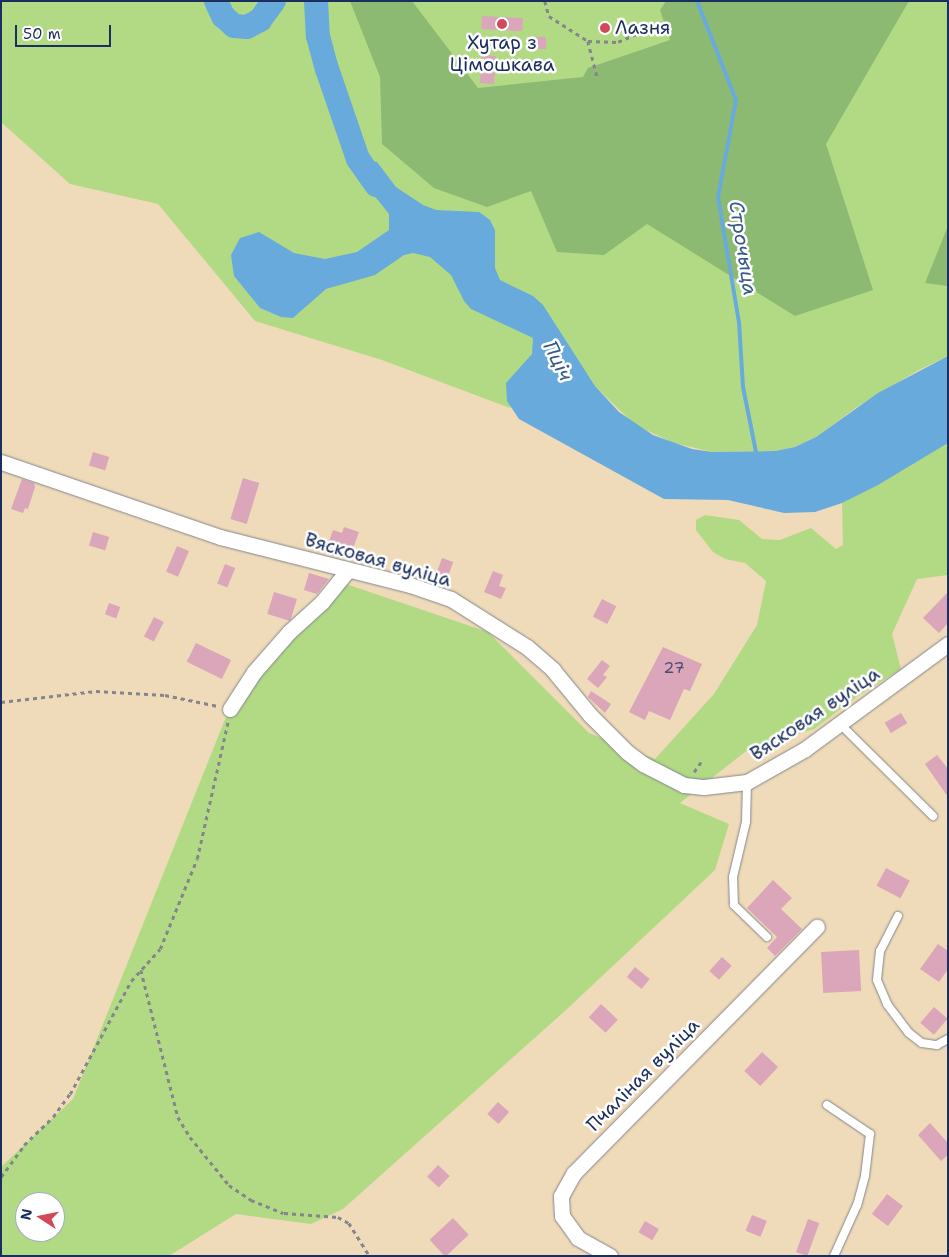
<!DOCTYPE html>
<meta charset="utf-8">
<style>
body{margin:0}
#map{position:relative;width:949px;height:1257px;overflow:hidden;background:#efdbb9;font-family:"Shantell Sans",sans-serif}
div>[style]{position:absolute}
.green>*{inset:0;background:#b2da84}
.forest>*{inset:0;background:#8dba72}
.water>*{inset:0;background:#69aadd}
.stream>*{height:4px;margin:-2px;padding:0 2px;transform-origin:2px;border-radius:2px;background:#69aadd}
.river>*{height:24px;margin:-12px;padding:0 12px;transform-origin:12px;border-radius:12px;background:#69aadd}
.building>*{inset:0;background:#dba5ba;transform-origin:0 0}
.path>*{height:2.5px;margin-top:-1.25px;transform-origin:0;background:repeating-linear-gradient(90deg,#85858c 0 4px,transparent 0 8px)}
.roads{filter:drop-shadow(0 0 1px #85858c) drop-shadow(0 0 1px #85858c)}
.service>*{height:8px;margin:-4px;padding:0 4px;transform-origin:4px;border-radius:4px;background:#fff}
.minor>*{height:15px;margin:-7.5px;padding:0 7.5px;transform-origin:7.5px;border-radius:7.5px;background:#fff}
.dots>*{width:14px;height:14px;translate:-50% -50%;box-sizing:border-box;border:2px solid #fff;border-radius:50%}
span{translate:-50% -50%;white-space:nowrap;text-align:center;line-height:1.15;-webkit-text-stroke:5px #fff;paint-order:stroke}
.number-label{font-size:16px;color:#4b4c75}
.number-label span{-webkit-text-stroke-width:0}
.poi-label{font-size:19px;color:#1b2f5e}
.left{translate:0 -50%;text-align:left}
.street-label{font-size:19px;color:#1b2f5e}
.water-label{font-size:20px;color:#365a8a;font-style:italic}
.frame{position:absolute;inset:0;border:2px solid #1b2f5e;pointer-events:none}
.north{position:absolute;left:15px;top:1192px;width:50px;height:50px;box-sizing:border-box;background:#fff;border:1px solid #a4acbf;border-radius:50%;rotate:281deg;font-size:14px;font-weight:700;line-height:20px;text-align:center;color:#1b2f5e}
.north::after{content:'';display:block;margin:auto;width:18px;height:22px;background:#d1495b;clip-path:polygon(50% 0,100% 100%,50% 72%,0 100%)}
.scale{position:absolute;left:15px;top:25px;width:96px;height:22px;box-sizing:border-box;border:2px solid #1b2f5e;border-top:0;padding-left:6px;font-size:15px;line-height:18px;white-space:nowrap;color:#1b2f5e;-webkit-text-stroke:4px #fff;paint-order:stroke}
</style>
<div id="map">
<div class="green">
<div style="clip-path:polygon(1px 1px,948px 1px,948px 356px,917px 371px,857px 407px,816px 437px,795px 447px,775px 451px,712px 452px,674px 443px,635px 425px,595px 386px,566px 343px,510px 408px,382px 360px,255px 321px,158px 204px,70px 184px,1px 122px)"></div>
<div style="clip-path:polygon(evenodd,948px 443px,948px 575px,917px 579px,892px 634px,901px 669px,858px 696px,814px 729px,745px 752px,680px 803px,729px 824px,715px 870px,566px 1010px,343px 1209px,311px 1224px,236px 1214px,169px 1256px,1px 1256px,1px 1167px,73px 1099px,230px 707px,343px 583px,488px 632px,589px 733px,655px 759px,714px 694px,757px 625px,766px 581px,745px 563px,725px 559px,713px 552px,696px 530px,696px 520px,705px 515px,739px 520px,762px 539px,780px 540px,811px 528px,836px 549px,843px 545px,842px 503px,948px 443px,25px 1202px,55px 1202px,55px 1232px,25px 1232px,25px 1202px)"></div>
</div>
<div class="forest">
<div style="clip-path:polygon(350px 1px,412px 1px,478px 88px,583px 77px,588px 68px,670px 40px,660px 10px,666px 1px,909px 1px,826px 144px,873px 290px,795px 316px,647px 224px,604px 255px,557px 252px,531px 191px,487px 207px,434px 188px,382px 144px,380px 77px)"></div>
<div style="clip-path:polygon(948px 226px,948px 286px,925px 283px)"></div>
</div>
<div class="water">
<div style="clip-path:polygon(358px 159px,377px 162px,396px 187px,423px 205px,436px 210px,479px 212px,490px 220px,495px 230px,495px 268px,500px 280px,533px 296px,543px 305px,595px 386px,619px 412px,653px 435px,692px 449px,712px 452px,775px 451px,795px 447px,816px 437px,878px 393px,948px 356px,948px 443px,878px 485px,842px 503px,815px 512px,784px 513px,728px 500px,664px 499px,519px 419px,507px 401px,506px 383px,532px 354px,533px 338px,471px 309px,464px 301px,451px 275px,430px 257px,413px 253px,404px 255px,375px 275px,326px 289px,293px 318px,281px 317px,260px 308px,234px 276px,231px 255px,240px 238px,259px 232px,294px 253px,325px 259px,357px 252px,389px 230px,389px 214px,353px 169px)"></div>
</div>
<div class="stream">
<div style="left:697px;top:1px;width:106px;rotate:68.5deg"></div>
<div style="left:736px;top:100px;width:99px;rotate:100.5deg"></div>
<div style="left:718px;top:197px;width:127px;rotate:80.5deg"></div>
<div style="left:739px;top:322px;width:65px;rotate:86.5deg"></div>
<div style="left:743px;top:387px;width:71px;rotate:78.7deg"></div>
</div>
<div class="river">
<div style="left:216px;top:1px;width:17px;rotate:65deg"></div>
<div style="left:223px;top:16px;width:15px;rotate:42deg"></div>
<div style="left:234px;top:26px;width:13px;rotate:4deg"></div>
<div style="left:247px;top:27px;width:15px;rotate:-28deg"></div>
<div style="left:260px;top:20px;width:24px;rotate:-54deg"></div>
<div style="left:316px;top:1px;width:35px;rotate:87deg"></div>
<div style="left:318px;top:36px;width:34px;rotate:75deg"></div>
<div style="left:327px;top:69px;width:95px;rotate:71deg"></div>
<div style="left:358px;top:159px;width:32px;rotate:55deg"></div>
</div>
<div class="building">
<div style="left:482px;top:16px;width:41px;height:13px;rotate:3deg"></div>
<div style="left:534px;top:37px;width:12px;height:12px"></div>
<div style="left:482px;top:55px;width:14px;height:28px;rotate:4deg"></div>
<div style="left:93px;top:452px;width:17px;height:14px;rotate:17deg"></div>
<div style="left:243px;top:478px;width:17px;height:43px;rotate:17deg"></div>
<div style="clip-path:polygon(22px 479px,34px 483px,35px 487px,28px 509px,25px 508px,23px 513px,11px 509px)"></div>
<div style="clip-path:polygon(344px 527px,359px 532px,350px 557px,335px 552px,334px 556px,325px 553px,333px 530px,342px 533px)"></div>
<div style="left:93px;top:532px;width:17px;height:14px;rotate:17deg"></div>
<div style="left:177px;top:546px;width:13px;height:28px;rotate:23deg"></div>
<div style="left:442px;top:558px;width:12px;height:16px;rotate:20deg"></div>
<div style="left:225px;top:564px;width:11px;height:21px;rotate:22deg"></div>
<div style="clip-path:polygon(493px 571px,503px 575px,499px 586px,506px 588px,501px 599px,484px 592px)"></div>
<div style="clip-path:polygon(309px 573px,329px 579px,317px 594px,304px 590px)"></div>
<div style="left:274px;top:592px;width:24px;height:23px;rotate:17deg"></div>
<div style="clip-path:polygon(948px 592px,948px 623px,939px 633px,923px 618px)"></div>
<div style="left:602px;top:599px;width:16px;height:20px;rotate:27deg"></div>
<div style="left:109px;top:603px;width:12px;height:12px;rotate:20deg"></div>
<div style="left:154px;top:617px;width:11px;height:22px;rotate:27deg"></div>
<div style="left:196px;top:643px;width:39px;height:21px;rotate:26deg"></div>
<div style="clip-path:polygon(663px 647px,702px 664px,690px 691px,684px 689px,670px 720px,649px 711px,645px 720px,629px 712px)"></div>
<div style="clip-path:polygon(602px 660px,610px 666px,603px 675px,607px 677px,598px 688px,587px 679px)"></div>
<div style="clip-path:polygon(591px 691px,611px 704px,605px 713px,588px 697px)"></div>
<div style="left:901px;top:713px;width:12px;height:19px;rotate:59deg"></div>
<div style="clip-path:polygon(937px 755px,948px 769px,948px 797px,925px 764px)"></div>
<div style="left:886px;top:868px;width:27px;height:20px;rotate:28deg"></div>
<div style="clip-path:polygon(773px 880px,792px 898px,781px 909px,802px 929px,775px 956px,767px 948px,777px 937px,747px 908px)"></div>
<div style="clip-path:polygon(938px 944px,948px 951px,948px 969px,939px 982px,920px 969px)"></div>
<div style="left:859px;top:950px;width:41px;height:38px;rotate:87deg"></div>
<div style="left:722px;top:957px;width:13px;height:19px;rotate:42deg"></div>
<div style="left:635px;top:967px;width:19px;height:13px;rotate:39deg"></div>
<div style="left:601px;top:1004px;width:23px;height:18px;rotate:43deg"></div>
<div style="left:934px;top:1007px;width:18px;height:21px;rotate:41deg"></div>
<div style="left:762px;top:1052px;width:22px;height:26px;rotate:43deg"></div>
<div style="left:498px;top:1102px;width:15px;height:16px;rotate:42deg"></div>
<div style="clip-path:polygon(930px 1123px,948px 1143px,948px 1155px,941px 1161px,918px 1135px)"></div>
<div style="left:438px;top:1165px;width:16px;height:16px;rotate:43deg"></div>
<div style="left:887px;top:1194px;width:20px;height:25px;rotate:37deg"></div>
<div style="left:752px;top:1215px;width:16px;height:17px;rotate:22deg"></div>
<div style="left:453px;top:1218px;width:23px;height:32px;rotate:47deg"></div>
<div style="left:808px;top:1219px;width:12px;height:35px;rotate:20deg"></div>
<div style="left:645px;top:1221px;width:16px;height:13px;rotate:30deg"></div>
</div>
<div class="path">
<div style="left:545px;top:1px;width:16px;rotate:75deg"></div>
<div style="left:549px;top:16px;width:46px;rotate:32.7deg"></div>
<div style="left:588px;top:41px;width:30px;rotate:2deg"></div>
<div style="left:618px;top:42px;width:48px;rotate:-23.4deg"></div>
<div style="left:588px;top:41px;width:40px;rotate:75.6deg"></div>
<div style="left:1px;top:702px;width:96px;rotate:-6.6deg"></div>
<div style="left:96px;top:691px;width:69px;rotate:3.3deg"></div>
<div style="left:165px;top:695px;width:54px;rotate:11.7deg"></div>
<div style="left:694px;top:772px;width:16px;rotate:-55deg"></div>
<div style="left:141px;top:970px;width:152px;rotate:75.9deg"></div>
<div style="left:178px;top:1117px;width:23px;rotate:59deg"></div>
<div style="left:190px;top:1137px;width:62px;rotate:50.9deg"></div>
<div style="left:229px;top:1185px;width:27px;rotate:34deg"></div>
<div style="left:251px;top:1200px;width:35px;rotate:22deg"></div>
<div style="left:284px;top:1213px;width:54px;rotate:4.2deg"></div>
<div style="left:338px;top:1217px;width:13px;rotate:29deg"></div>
<div style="left:349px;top:1223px;width:39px;rotate:58deg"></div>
<div style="left:1px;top:1177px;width:39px;rotate:-54deg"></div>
<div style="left:24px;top:1145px;width:40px;rotate:-44deg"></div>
<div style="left:53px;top:1117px;width:29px;rotate:-54deg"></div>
<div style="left:70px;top:1094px;width:128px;rotate:-61.6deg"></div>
<div style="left:131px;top:981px;width:43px;rotate:-47.8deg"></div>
<div style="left:160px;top:949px;width:97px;rotate:-67.7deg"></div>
<div style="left:197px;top:859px;width:141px;rotate:-77.3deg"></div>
</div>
<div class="roads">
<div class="service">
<div style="left:840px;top:724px;width:131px;rotate:44.7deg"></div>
<div style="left:747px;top:782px;width:40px;rotate:91.4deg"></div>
<div style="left:746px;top:822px;width:57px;rotate:103.3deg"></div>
<div style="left:733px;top:877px;width:28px;rotate:88deg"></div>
<div style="left:734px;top:905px;width:46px;rotate:44.1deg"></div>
<div style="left:898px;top:916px;width:39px;rotate:117deg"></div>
<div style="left:880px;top:951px;width:29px;rotate:96deg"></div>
<div style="left:877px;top:980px;width:26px;rotate:67deg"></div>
<div style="left:887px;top:1004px;width:36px;rotate:53deg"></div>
<div style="left:909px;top:1033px;width:16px;rotate:38deg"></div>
<div style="left:922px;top:1043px;width:15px;rotate:8deg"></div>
<div style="left:937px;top:1045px;width:13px;rotate:-29deg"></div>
<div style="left:827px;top:1105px;width:52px;rotate:34deg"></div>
<div style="left:870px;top:1134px;width:42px;rotate:96.8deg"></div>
<div style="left:865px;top:1176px;width:30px;rotate:105deg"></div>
<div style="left:857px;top:1205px;width:56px;rotate:114.3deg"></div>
</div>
<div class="minor">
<div style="left:1px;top:462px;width:231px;rotate:18.9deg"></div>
<div style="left:220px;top:537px;width:196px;rotate:14.2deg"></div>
<div style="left:410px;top:585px;width:43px;rotate:18.9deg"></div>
<div style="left:451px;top:599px;width:90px;rotate:32.3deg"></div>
<div style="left:527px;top:647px;width:35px;rotate:41deg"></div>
<div style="left:553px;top:670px;width:58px;rotate:50.6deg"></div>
<div style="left:590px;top:715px;width:52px;rotate:45deg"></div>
<div style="left:627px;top:752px;width:20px;rotate:37deg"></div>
<div style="left:643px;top:764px;width:46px;rotate:27.1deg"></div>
<div style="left:684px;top:785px;width:20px;rotate:6deg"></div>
<div style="left:704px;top:787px;width:43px;rotate:-6.6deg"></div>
<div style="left:747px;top:782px;width:67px;rotate:-29.6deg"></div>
<div style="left:805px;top:749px;width:177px;rotate:-36.3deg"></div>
<div style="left:230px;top:709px;width:44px;rotate:-57deg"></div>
<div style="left:254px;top:672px;width:53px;rotate:-48.8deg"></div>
<div style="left:289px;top:632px;width:45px;rotate:-42.3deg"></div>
<div style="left:322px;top:602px;width:40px;rotate:-51deg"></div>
<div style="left:610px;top:1256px;width:37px;rotate:-151deg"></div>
<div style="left:578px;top:1238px;width:27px;rotate:-126deg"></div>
<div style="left:562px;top:1216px;width:20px;rotate:-93deg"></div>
<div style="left:561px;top:1196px;width:26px;rotate:-61deg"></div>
<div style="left:574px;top:1173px;width:346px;rotate:-45.4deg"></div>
</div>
</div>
<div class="dots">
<div style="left:502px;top:24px;background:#d1495b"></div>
<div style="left:605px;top:28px;background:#d1495b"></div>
</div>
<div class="number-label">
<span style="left:674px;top:668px">27</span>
</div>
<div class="poi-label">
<span class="left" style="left:615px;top:28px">Лазня</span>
<span style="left:502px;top:54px">Хутар з<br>Цімошкава</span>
</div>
<div class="street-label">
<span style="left:378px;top:560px;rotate:16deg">Вясковая вуліца</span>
<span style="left:815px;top:714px;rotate:-34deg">Вясковая вуліца</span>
<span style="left:643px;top:1075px;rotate:-45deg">Пчаліная вуліца</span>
</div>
<div class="water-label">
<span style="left:743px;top:248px;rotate:81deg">Строчыца</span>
<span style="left:558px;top:361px;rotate:63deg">Пціч</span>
</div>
<div class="frame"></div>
<div class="north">N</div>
<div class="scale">50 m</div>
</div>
